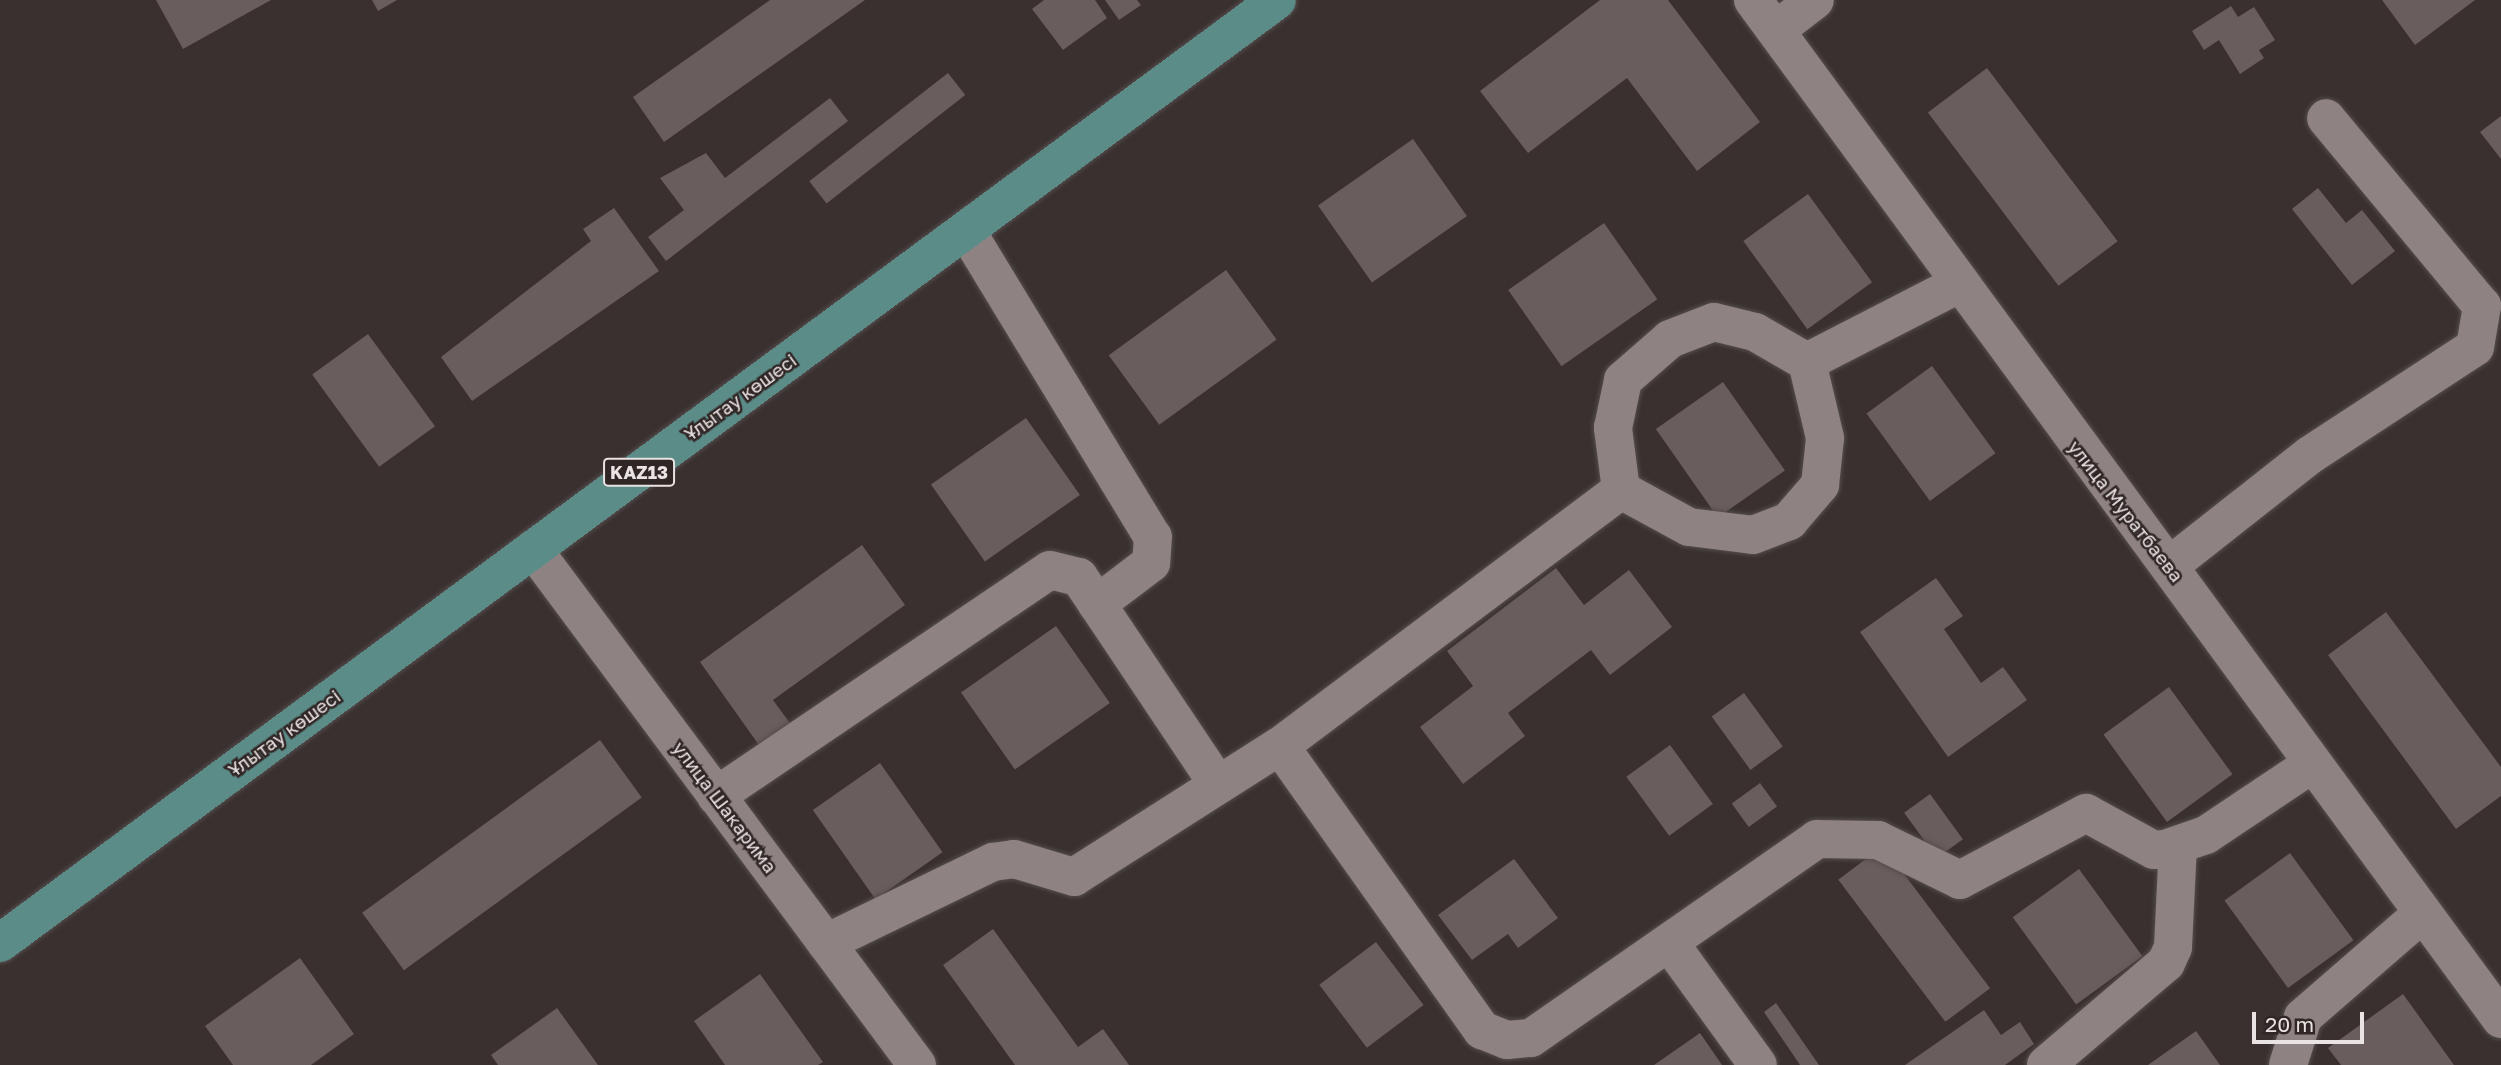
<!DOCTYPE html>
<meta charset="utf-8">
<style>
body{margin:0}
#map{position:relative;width:2501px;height:1065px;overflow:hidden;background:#3a3030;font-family:"Golos Text",sans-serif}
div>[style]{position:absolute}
.building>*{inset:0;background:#695d5d;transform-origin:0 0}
.roads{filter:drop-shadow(0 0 2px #554d4d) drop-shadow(0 0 2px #554d4d)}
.minor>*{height:38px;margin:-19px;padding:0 19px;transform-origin:19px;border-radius:19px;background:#8e8282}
.major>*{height:38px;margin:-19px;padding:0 19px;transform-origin:19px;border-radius:19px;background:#5c8c87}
span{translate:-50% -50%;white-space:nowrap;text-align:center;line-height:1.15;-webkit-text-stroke:5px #302626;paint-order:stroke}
.shield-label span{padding:2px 5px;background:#302626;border:2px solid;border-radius:5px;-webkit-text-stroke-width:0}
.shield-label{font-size:18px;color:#eae3e3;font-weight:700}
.street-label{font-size:19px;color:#eae3e3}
.scale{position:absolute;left:2252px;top:1012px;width:112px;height:32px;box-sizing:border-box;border:4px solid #eae3e3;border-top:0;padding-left:9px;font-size:21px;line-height:24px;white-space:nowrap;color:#eae3e3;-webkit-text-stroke:5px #302626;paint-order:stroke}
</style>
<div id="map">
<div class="building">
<div style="clip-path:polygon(156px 0,271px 0,183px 49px)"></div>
<div style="clip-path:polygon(372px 0,397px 0,378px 11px)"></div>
<div style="clip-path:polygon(770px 0,865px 0,664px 142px,633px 97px)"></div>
<div style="clip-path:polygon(1044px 0,1095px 0,1107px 18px,1063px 50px,1032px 9px)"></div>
<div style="clip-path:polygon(1105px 0,1137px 0,1141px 5px,1119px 20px)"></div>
<div style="clip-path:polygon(1600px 0,1668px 0,1760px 122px,1697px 171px,1627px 78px,1528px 153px,1480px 91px)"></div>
<div style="clip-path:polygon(2382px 0,2475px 0,2415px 45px)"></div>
<div style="clip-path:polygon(2231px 6px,2238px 17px,2254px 7px,2275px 40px,2259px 50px,2264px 58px,2240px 74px,2219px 40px,2204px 50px,2192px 31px)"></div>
<div style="left:1987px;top:68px;width:217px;height:74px;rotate:53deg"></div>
<div style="left:948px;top:73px;width:28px;height:176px;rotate:52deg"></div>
<div style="clip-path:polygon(830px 98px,848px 121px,666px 261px,648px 237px,684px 210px,660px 178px,706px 153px,725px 178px)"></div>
<div style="clip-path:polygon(2501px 116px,2501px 159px,2480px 132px)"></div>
<div style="left:1413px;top:139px;width:94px;height:116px;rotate:55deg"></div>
<div style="clip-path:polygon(2318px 188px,2346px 223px,2362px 210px,2395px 251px,2352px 285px,2292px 209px)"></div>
<div style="left:1808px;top:194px;width:109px;height:80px;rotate:54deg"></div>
<div style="clip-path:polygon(614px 208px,659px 271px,472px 401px,441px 357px,591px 241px,583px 229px)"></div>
<div style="left:1604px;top:223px;width:93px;height:117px;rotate:55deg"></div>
<div style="left:1226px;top:270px;width:86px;height:145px;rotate:54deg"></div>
<div style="left:368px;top:334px;width:114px;height:69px;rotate:54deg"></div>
<div style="left:1932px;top:366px;width:108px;height:81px;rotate:54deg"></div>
<div style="left:1723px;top:382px;width:108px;height:82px;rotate:55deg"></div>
<div style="left:1026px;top:418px;width:94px;height:116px;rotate:55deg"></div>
<div style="clip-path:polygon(862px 545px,905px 605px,773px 700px,792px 726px,761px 748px,700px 662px)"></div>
<div style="clip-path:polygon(1556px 568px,1584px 605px,1629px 570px,1672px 627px,1610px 675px,1591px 650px,1508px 713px,1525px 736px,1463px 784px,1420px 727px,1473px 686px,1447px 651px)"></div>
<div style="clip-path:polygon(1936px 578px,1963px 616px,1944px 629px,1981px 683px,2003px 667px,2027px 700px,1948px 757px,1860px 632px)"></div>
<div style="clip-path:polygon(2386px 612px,2501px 767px,2501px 796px,2456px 829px,2328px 655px)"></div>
<div style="left:1056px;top:626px;width:94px;height:116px;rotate:55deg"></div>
<div style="left:2169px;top:687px;width:108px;height:81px;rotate:54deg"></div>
<div style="left:1744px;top:693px;width:66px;height:40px;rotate:54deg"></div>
<div style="left:600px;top:740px;width:71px;height:294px;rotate:54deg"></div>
<div style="left:1670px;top:745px;width:73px;height:54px;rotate:54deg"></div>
<div style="left:880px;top:763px;width:109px;height:82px;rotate:55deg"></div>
<div style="left:1760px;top:783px;width:29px;height:35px;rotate:54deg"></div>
<div style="left:1930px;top:794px;width:56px;height:32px;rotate:54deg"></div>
<div style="left:1883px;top:846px;width:178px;height:56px;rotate:53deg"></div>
<div style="left:2290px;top:853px;width:108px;height:81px;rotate:54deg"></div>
<div style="clip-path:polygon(1514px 859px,1558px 918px,1518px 948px,1508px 934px,1472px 960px,1438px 915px)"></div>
<div style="left:2079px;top:869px;width:108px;height:82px;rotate:54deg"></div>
<div style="clip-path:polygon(993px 929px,1078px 1047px,1103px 1029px,1129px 1065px,1015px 1065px,943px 965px)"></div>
<div style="left:1376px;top:942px;width:79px;height:71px;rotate:53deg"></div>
<div style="clip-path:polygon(300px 958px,354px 1034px,311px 1065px,233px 1065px,205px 1026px)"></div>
<div style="clip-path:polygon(760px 974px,823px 1062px,818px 1065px,725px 1065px,694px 1021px)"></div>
<div style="clip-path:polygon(2403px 994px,2454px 1065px,2341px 1065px,2328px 1048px)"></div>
<div style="clip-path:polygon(1776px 1003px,1819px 1065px,1800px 1065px,1764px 1012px)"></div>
<div style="clip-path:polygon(557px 1008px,598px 1065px,498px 1065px,491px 1055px)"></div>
<div style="clip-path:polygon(1984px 1010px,2001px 1035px,2020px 1022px,2034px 1044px,2005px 1065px,1905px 1065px)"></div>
<div style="clip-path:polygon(2196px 1031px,2220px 1065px,2148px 1065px)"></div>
<div style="clip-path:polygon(1700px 1033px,1722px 1065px,1654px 1065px)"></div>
</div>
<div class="roads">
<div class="minor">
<div style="left:1753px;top:0;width:1264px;rotate:53.72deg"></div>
<div style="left:1776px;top:30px;width:49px;rotate:-37.6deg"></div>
<div style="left:966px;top:230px;width:359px;rotate:58.7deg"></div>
<div style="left:1153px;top:537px;width:26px;rotate:94deg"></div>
<div style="left:1151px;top:563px;width:68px;rotate:142.8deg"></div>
<div style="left:1621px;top:490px;width:77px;rotate:28.6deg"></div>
<div style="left:1689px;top:527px;width:64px;rotate:7.1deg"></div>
<div style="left:1753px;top:535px;width:39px;rotate:-21deg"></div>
<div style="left:1789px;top:521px;width:48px;rotate:-49.3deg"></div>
<div style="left:1820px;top:485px;width:47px;rotate:-83.9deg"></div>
<div style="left:1825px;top:438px;width:78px;rotate:-103.3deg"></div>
<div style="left:533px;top:549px;width:643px;rotate:53.34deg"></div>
<div style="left:2169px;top:566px;width:179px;rotate:-38.2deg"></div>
<div style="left:2310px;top:455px;width:197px;rotate:-33.2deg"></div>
<div style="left:2475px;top:347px;width:42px;rotate:-80.3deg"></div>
<div style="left:2482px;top:306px;width:244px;rotate:-129.7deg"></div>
<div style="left:1280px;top:746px;width:349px;rotate:54.6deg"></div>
<div style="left:1482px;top:1030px;width:27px;rotate:22deg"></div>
<div style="left:1507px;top:1040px;width:24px;rotate:-5deg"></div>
<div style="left:1531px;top:1038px;width:348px;rotate:-34.8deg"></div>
<div style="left:1817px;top:839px;width:61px;rotate:0.9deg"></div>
<div style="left:1878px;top:840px;width:91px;rotate:26deg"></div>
<div style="left:1960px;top:880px;width:143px;rotate:-28deg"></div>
<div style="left:2086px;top:813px;width:77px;rotate:28.6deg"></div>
<div style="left:2154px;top:850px;width:11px;rotate:-5deg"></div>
<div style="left:2165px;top:849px;width:43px;rotate:-18.9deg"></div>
<div style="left:2206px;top:835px;width:128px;rotate:-33.8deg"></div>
<div style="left:716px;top:796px;width:403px;rotate:-34.1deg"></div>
<div style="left:1050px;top:570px;width:30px;rotate:14deg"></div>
<div style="left:1079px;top:577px;width:250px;rotate:56.2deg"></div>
<div style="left:826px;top:943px;width:186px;rotate:-25.9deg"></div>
<div style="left:993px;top:862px;width:21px;rotate:-8deg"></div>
<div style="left:1014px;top:859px;width:63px;rotate:16.7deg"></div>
<div style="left:1074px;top:877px;width:244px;rotate:-32.5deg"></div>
<div style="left:1280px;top:746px;width:426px;rotate:-36.9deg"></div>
<div style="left:1621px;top:490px;width:63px;rotate:-97.4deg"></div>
<div style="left:1613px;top:428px;width:49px;rotate:-78.2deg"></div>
<div style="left:1623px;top:380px;width:62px;rotate:-41.1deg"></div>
<div style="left:1670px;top:339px;width:47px;rotate:-21.1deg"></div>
<div style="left:1714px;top:322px;width:42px;rotate:13.7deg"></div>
<div style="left:1755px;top:332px;width:60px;rotate:30deg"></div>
<div style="left:1807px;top:362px;width:171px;rotate:-27.2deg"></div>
<div style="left:1671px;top:945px;width:148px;rotate:54.1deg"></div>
<div style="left:2046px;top:1065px;width:157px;rotate:-40.4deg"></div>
<div style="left:2166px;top:963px;width:17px;rotate:-66deg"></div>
<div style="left:2173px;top:947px;width:101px;rotate:-87.2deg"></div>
<div style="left:2288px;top:1065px;width:50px;rotate:-72.6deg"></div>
<div style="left:2303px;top:1017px;width:157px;rotate:-40.9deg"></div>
</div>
<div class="major">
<div style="left:0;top:943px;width:1587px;rotate:-36.44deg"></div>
</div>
</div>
<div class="shield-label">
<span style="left:639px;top:472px">KAZ13</span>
</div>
<div class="street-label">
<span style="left:740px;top:397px;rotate:-36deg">Ұлытау көшесі</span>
<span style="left:2126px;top:511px;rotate:52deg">улица Муратбаева</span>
<span style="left:284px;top:733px;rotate:-36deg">Ұлытау көшесі</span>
<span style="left:725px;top:807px;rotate:53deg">улица Шакарима</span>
</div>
<div class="scale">20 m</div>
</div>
